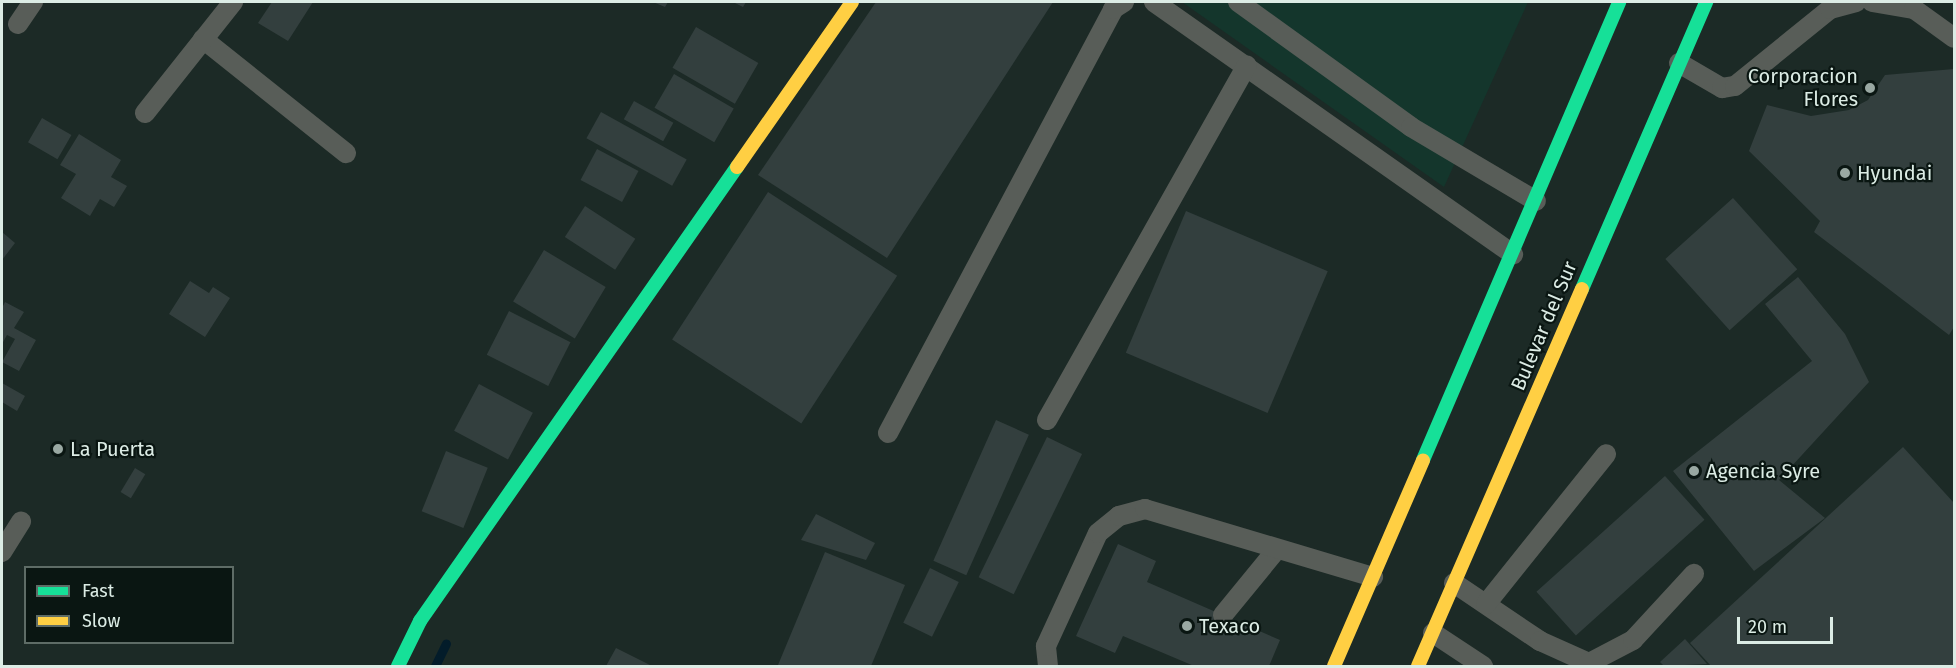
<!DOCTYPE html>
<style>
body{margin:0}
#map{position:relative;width:1956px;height:668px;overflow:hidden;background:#1c2a26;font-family:"Fira Sans",sans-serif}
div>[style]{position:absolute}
.built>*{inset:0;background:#14362c}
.stream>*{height:9px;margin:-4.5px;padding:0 4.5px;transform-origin:4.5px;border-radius:4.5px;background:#031c2a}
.building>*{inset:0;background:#333f3e;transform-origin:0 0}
.lane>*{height:20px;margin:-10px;padding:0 10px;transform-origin:10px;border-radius:10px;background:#585d58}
.fast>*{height:14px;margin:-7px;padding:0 7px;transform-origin:7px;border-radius:7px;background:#16e098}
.slow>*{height:14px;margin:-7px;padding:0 7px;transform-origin:7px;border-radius:7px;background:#ffcf43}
.dots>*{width:16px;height:16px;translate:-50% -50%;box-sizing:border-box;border:3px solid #0a1612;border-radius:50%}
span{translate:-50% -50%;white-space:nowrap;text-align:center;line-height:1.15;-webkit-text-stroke:4.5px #0a1612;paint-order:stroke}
.poi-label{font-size:20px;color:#dcece5}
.right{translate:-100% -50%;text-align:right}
.left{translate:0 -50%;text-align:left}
.street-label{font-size:20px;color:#dcece5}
.frame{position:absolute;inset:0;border:3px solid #dcece5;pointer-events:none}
.legend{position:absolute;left:24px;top:566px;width:210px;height:78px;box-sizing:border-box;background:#0a1612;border:2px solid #5e6c66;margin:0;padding:8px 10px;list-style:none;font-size:18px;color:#dcece5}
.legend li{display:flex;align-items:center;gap:12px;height:30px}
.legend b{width:30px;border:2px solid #5e6c66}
.scale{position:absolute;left:1737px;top:617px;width:96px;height:27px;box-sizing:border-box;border:3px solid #dcece5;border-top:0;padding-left:8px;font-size:18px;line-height:21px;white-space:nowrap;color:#dcece5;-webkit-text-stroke:4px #0a1612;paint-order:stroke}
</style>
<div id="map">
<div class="built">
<div style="clip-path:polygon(1182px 2px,1528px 2px,1444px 187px)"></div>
</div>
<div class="stream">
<div style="left:435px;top:666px;width:25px;rotate:-64deg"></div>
</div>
<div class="building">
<div style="clip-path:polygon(272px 2px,313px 2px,288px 41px,258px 23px)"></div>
<div style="clip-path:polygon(653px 2px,668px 2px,665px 7px)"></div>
<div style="clip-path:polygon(733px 2px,746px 2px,743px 7px)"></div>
<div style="clip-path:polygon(876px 2px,1053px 2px,887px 258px,758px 175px)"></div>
<div style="left:696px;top:27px;width:72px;height:47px;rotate:30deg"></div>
<div style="clip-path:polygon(1954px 69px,1954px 327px,1949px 335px,1814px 232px,1820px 221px,1749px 151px,1767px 105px,1811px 116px,1849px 110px,1868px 100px,1885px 75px)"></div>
<div style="left:674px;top:74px;width:69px;height:39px;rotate:30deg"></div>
<div style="left:634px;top:101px;width:45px;height:21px;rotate:29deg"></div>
<div style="left:601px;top:112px;width:98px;height:30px;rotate:29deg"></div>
<div style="left:42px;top:118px;width:34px;height:28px;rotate:30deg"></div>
<div style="clip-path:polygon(79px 134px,121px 160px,111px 177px,127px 186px,114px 207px,100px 199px,90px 216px,61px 198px,76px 174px,60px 165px)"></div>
<div style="left:597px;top:149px;width:47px;height:35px;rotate:28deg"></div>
<div style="left:768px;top:192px;width:154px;height:176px;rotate:33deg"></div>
<div style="left:1733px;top:198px;width:96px;height:91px;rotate:48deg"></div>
<div style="left:585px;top:206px;width:60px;height:37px;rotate:33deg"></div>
<div style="left:1186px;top:211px;width:154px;height:154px;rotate:23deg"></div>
<div style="clip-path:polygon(2px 232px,15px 243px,2px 260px)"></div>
<div style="left:544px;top:250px;width:72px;height:60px;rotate:31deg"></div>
<div style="clip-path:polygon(1798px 277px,1845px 334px,1869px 382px,1779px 480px,1825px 518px,1754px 571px,1673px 471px,1812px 361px,1765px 304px)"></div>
<div style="clip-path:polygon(190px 281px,209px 293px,213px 287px,230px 298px,205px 337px,169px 314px)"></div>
<div style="clip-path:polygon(5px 302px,24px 312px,14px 328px,36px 340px,19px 371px,2px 362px,15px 339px,7px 335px,2px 344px,2px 308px)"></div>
<div style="left:509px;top:311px;width:69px;height:49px;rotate:27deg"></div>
<div style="clip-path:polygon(2px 383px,25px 396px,17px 411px,2px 402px)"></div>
<div style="left:479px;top:384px;width:61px;height:53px;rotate:28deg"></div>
<div style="left:996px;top:420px;width:36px;height:154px;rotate:24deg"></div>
<div style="left:1047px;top:437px;width:39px;height:156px;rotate:26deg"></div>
<div style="clip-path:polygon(1903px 447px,1954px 503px,1954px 666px,1711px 666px,1690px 643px)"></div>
<div style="left:446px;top:451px;width:45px;height:65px;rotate:22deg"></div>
<div style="left:135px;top:468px;width:12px;height:28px;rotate:31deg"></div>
<div style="left:1665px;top:476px;width:59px;height:173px;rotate:48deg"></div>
<div style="clip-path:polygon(816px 514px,875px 543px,866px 560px,801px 540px)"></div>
<div style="clip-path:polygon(1118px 544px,1156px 561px,1147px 582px,1280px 640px,1269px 666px,1194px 666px,1123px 636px,1115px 653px,1076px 636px)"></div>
<div style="clip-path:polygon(825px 552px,905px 585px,871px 666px,778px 665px)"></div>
<div style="left:930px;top:568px;width:32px;height:61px;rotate:26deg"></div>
<div style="clip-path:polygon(1685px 639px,1707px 664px,1664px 666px,1660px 662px)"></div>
<div style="clip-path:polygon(616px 648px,652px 666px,606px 666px)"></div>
</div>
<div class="lane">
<div style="left:1154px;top:2px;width:439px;rotate:35.1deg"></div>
<div style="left:1238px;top:2px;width:213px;rotate:35.8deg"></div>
<div style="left:1411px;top:127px;width:145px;rotate:30.6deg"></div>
<div style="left:1872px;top:2px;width:43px;rotate:9.5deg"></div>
<div style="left:1914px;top:9px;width:49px;rotate:35.9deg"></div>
<div style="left:18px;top:24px;width:27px;rotate:-56deg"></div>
<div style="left:203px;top:39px;width:183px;rotate:38.6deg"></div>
<div style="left:1679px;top:63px;width:50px;rotate:30.2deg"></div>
<div style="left:1722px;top:88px;width:13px;rotate:-9deg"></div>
<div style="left:1735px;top:86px;width:122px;rotate:-39deg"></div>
<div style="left:1830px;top:9px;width:27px;rotate:-15deg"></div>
<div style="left:145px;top:113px;width:142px;rotate:-51.6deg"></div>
<div style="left:1047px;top:420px;width:407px;rotate:-60.6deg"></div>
<div style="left:888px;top:433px;width:480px;rotate:-62deg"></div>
<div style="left:1113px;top:9px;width:13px;rotate:-32deg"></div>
<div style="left:2px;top:552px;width:36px;rotate:-58deg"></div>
<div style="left:1454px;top:583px;width:104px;rotate:34deg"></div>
<div style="left:1540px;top:641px;width:54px;rotate:24.2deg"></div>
<div style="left:1589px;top:663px;width:50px;rotate:-27.6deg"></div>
<div style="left:1633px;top:640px;width:90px;rotate:-47.3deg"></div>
<div style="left:1486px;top:604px;width:192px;rotate:-51.3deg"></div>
<div style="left:1223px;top:615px;width:85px;rotate:-50.7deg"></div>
<div style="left:1433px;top:633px;width:60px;rotate:33.4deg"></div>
<div style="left:1048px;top:666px;width:20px;rotate:-96deg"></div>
<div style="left:1046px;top:646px;width:124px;rotate:-65.3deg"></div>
<div style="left:1098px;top:533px;width:27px;rotate:-39deg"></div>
<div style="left:1119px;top:516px;width:27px;rotate:-15deg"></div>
<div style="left:1145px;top:509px;width:238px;rotate:16.6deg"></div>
</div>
<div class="fast">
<div style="left:1582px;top:289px;width:313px;rotate:-66.6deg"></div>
<div style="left:1423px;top:460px;width:498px;rotate:-66.8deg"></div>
<div style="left:398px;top:666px;width:50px;rotate:-63.9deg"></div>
<div style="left:420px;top:621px;width:554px;rotate:-55.08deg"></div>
</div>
<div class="slow">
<div style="left:737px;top:167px;width:201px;rotate:-55.1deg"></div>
<div style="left:1334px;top:666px;width:224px;rotate:-66.6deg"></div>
<div style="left:1418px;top:666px;width:411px;rotate:-66.5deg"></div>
</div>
<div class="dots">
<div style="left:1870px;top:88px;background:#99a8a2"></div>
<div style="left:1845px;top:173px;background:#99a8a2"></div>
<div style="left:58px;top:449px;background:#99a8a2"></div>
<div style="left:1694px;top:471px;background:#99a8a2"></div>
<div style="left:1187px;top:626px;background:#99a8a2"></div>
</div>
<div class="poi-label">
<span class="right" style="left:1858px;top:88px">Corporacion<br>Flores</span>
<span class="left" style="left:1857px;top:173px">Hyundai</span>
<span class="left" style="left:70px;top:449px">La Puerta</span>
<span class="left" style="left:1706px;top:471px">Agencia Syre</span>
<span class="left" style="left:1199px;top:626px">Texaco</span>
</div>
<div class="street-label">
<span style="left:1544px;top:326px;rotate:-67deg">Bulevar del Sur</span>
</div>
<div class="frame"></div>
<ul class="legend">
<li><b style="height:8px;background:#16e098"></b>Fast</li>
<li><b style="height:8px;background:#ffcf43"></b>Slow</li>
</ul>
<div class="scale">20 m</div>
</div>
